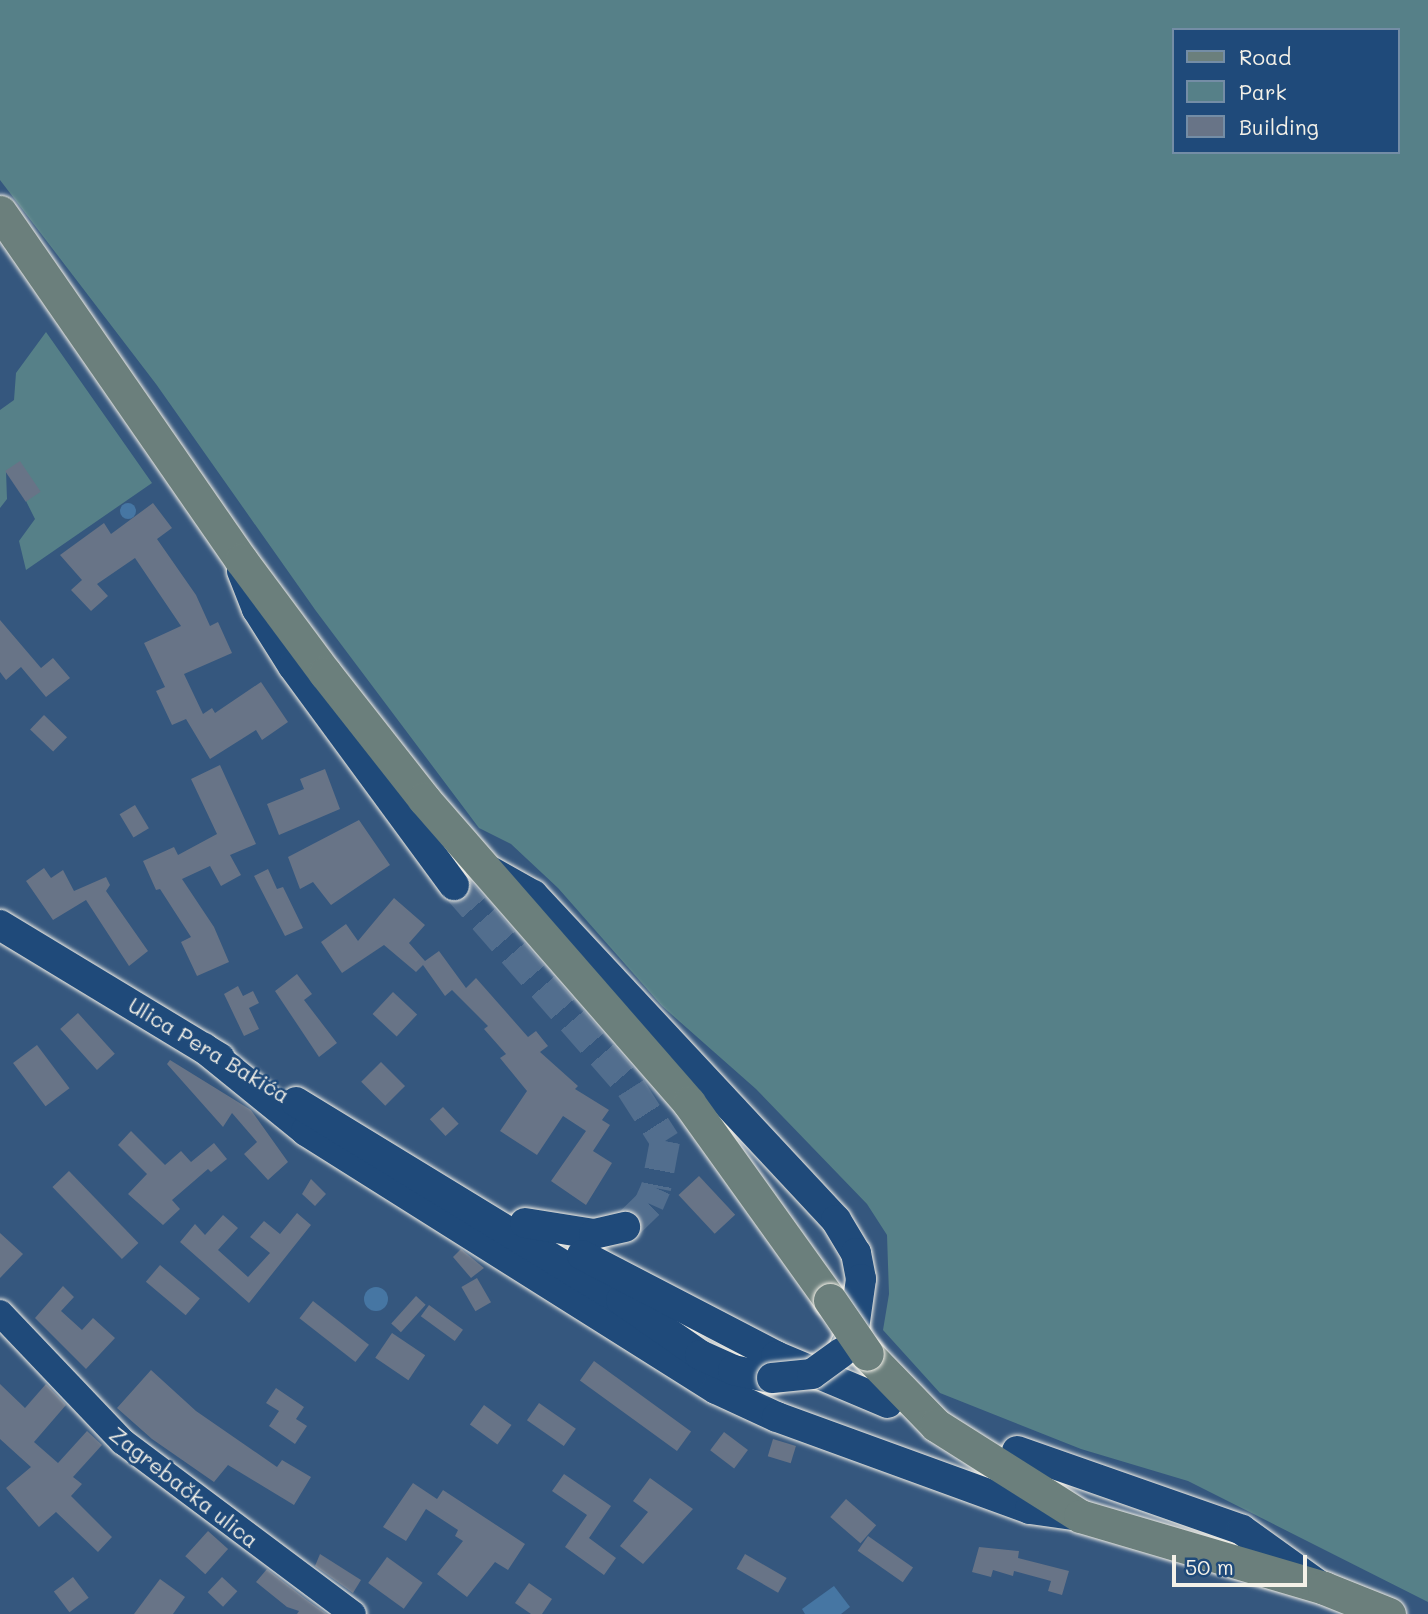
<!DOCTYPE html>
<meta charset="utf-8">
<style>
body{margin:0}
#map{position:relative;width:1428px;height:1614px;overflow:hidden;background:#35577e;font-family:Mali,sans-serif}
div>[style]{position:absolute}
.green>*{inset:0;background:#568088}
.water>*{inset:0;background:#4676a3}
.round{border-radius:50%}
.building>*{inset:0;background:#687487;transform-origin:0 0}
.secondary-tunnel>*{height:30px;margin-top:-15px;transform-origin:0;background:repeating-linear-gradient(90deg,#526e8e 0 30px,transparent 0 45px)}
.roads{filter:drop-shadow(0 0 2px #f4f1e8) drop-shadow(0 0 2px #f4f1e8)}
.tertiary>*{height:26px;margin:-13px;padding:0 13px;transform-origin:13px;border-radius:13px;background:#1f4a7a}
.secondary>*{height:30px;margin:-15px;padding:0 15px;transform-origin:15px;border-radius:15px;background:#1f4a7a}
.primary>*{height:33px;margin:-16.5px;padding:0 16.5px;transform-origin:16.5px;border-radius:16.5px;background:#6b7f7c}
.bridges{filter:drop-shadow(0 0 2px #f4f1e8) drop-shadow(0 0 2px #f4f1e8)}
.secondary-bridge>*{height:30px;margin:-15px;padding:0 15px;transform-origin:15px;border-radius:15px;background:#1f4a7a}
.primary-bridge>*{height:33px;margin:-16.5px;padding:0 16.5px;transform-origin:16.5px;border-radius:16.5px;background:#6b7f7c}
span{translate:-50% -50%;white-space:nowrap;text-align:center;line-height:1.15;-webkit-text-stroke:5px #1f4a7a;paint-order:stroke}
.street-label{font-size:21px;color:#f4f1e8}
.legend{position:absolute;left:1172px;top:28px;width:228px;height:126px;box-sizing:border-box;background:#1f4a7a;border:2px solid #748da6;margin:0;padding:9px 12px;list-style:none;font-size:21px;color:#f4f1e8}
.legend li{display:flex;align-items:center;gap:14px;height:35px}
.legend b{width:35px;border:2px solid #748da6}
.scale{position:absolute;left:1172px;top:1555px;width:135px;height:32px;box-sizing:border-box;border:4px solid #f4f1e8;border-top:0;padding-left:9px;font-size:21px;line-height:24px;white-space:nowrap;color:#f4f1e8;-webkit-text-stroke:5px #1f4a7a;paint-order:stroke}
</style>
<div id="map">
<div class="green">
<div style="clip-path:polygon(evenodd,0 0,1428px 0,1428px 1602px,1188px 1481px,1081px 1449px,940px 1393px,883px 1330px,889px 1294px,887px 1235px,867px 1204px,756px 1089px,662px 1006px,558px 888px,511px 844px,479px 828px,316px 611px,156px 384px,0 180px,0 0,1174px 30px,1398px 30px,1398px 152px,1174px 152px,1174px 30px)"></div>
<div style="clip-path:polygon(46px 332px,152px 483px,26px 570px,19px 541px,35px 519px,26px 501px,40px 491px,6px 471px,7px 499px,0 508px,0 410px,14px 400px,16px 373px)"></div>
</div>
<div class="water">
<div class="round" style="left:120px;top:503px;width:16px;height:16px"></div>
<div class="round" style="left:364px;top:1287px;width:24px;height:24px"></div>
<div style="clip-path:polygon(834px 1586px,850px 1607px,841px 1614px,805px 1614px,802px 1609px)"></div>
</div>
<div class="building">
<div style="left:20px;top:461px;width:37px;height:18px;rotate:56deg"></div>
<div style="clip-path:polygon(153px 503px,172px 528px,157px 539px,196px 595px,210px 626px,218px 622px,232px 653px,184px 674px,203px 714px,212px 708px,215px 713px,261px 682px,288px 722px,262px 740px,256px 730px,210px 759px,186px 719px,172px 725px,156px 691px,165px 687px,144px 643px,181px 626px,135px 558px,97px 584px,108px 596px,91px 611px,71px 590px,82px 580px,60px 555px,104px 523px,111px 534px)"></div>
<div style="clip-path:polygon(0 620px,41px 668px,53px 658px,70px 678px,46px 697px,21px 667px,6px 680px,0 672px)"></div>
<div style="left:44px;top:715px;width:32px;height:20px;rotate:44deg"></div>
<div style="clip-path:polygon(220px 765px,256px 844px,230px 855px,241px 875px,221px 886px,210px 866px,182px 879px,214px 927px,229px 962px,197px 976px,181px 942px,191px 937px,160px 889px,156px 890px,143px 861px,174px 847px,178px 855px,217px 834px,191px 779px)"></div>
<div style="clip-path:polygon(325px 769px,340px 809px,279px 835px,267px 804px,304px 789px,300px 779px)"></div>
<div style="left:135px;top:805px;width:27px;height:18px;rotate:59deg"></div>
<div style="clip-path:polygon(359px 820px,390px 865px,331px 905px,313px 882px,300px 889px,288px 857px)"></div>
<div style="clip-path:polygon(44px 868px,51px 878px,63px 870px,74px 891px,106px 877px,110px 885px,106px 891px,148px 951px,129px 966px,86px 900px,53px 920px,26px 881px)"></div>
<div style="clip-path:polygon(268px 869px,277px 889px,283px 887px,303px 928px,285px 936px,254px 876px)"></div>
<div style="clip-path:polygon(394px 898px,425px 925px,409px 943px,425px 961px,439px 951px,466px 988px,476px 978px,528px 1037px,536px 1031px,548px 1046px,540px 1052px,578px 1086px,575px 1089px,609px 1110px,602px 1120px,610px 1125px,593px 1151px,612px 1163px,586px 1205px,551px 1181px,586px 1131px,563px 1116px,537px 1155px,500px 1131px,527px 1091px,500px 1058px,506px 1054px,484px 1029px,488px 1026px,452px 990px,445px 996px,423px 965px,416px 972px,384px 945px,342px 973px,321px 942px,346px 924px,358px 941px)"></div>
<div style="clip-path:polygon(297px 974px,312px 994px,304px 1000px,337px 1043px,319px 1057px,275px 991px)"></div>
<div style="clip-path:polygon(238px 986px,243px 996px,253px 991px,259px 1003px,249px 1008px,259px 1029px,244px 1036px,224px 994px)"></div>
<div style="left:393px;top:992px;width:33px;height:30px;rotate:43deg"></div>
<div style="left:78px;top:1013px;width:55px;height:24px;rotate:48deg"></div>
<div style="left:37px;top:1045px;width:54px;height:30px;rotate:53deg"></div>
<div style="clip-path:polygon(170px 1060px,251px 1110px,288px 1162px,268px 1180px,244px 1154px,257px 1142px,232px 1113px,223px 1127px,167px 1064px)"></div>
<div style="left:381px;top:1062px;width:34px;height:28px;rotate:45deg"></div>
<div style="left:443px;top:1107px;width:23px;height:18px;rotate:47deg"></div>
<div style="clip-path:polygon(131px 1131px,165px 1165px,181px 1151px,191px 1162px,214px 1143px,227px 1159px,211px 1172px,208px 1169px,172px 1200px,180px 1209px,163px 1225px,128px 1194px,147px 1174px,118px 1145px)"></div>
<div style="left:69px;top:1171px;width:100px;height:23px;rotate:46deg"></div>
<div style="left:699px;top:1176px;width:53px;height:28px;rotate:47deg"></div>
<div style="clip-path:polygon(311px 1179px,326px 1194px,315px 1206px,302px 1194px)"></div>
<div style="clip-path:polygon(297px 1213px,311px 1225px,249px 1303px,180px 1242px,195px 1224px,205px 1235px,223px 1215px,238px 1228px,218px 1250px,248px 1277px,270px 1253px,250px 1237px,264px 1221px,280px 1234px)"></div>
<div style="clip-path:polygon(0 1233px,23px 1254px,0 1278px)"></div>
<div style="clip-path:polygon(461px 1249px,484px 1268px,471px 1278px,453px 1257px)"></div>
<div style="left:160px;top:1265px;width:52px;height:22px;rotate:40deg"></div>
<div style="left:477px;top:1278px;width:28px;height:18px;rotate:60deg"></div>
<div style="clip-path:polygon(63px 1286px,74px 1297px,61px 1311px,82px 1330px,93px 1318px,115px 1338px,86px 1369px,35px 1318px)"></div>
<div style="left:416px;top:1296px;width:13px;height:37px;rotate:42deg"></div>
<div style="left:313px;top:1301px;width:71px;height:22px;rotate:38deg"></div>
<div style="left:429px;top:1305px;width:42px;height:14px;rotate:36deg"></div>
<div style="left:392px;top:1333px;width:40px;height:30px;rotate:34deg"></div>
<div style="left:594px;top:1361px;width:120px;height:24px;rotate:36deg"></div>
<div style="clip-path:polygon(151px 1370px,196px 1411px,277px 1467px,282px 1460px,311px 1477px,294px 1505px,228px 1465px,214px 1482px,152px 1439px,117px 1408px)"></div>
<div style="clip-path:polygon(0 1384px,25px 1408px,46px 1384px,66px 1405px,34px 1442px,58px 1463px,87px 1431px,102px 1445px,73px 1477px,82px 1484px,71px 1496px,112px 1537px,98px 1552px,56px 1512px,39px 1527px,6px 1488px,31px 1467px,0 1439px)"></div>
<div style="clip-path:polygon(276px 1388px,304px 1407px,296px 1419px,307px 1426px,295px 1444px,269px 1426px,279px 1411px,266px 1403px)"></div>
<div style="left:539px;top:1403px;width:45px;height:21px;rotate:35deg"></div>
<div style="left:484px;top:1405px;width:34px;height:24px;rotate:36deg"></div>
<div style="left:724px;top:1432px;width:30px;height:23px;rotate:37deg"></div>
<div style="left:773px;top:1439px;width:24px;height:18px;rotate:17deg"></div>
<div style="clip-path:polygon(564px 1474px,611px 1506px,589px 1538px,616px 1558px,604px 1575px,565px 1547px,587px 1515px,552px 1491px)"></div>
<div style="clip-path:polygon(650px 1478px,693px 1509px,643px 1564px,620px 1546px,648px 1512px,633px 1501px)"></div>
<div style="clip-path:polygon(413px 1483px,437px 1499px,443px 1490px,525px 1544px,508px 1570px,495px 1562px,467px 1597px,437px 1574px,463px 1541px,455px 1536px,458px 1530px,426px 1509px,406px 1541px,383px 1527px)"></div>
<div style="left:846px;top:1499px;width:40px;height:24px;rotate:41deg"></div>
<div style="left:208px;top:1531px;width:27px;height:34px;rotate:42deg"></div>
<div style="left:868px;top:1536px;width:55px;height:18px;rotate:35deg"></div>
<div style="clip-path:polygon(979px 1547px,1019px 1551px,1018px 1558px,1069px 1571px,1062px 1595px,1048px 1591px,1051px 1581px,1014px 1571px,1013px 1576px,993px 1570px,991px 1577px,972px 1572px)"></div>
<div style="clip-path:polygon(320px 1554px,361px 1580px,353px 1593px,315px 1566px)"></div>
<div style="left:745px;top:1554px;width:48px;height:17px;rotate:30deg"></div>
<div style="left:387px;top:1557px;width:44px;height:32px;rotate:36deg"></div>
<div style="clip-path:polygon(267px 1569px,307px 1600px,327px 1614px,297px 1614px,299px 1611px,287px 1607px,256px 1582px)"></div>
<div style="left:73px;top:1577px;width:26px;height:24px;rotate:53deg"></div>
<div style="left:222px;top:1577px;width:21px;height:21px;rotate:43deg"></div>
<div style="clip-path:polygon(160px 1579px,185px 1597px,173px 1614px,134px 1614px)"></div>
<div style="clip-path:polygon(529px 1583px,552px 1599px,542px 1614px,531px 1614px,515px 1603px)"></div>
</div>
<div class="secondary-tunnel">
<div style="left:454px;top:885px;width:269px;rotate:48.9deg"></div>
<div style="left:631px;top:1088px;width:63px;rotate:57.3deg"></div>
<div style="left:665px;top:1141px;width:48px;rotate:100.8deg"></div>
<div style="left:656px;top:1188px;width:17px;rotate:114deg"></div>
<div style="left:649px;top:1204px;width:33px;rotate:136deg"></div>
</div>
<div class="roads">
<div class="tertiary">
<div style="left:0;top:1313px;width:178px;rotate:46.4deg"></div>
<div style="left:123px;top:1442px;width:287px;rotate:36.8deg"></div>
</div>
<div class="secondary">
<div style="left:242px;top:571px;width:41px;rotate:68.5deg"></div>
<div style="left:257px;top:609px;width:67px;rotate:57.7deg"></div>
<div style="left:293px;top:666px;width:272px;rotate:53.7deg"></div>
<div style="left:490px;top:871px;width:49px;rotate:29.2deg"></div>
<div style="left:533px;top:895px;width:444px;rotate:47deg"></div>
<div style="left:836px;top:1220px;width:39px;rotate:59deg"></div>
<div style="left:856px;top:1253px;width:26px;rotate:79deg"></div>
<div style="left:861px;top:1279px;width:50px;rotate:98deg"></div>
<div style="left:854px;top:1329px;width:19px;rotate:118deg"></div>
<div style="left:0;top:925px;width:257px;rotate:31.2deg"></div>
<div style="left:204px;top:1048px;width:132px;rotate:39.1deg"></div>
<div style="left:306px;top:1131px;width:484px;rotate:32.2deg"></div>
<div style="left:716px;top:1389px;width:67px;rotate:24.7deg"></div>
<div style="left:777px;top:1417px;width:269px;rotate:20deg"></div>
<div style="left:1030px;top:1509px;width:50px;rotate:8deg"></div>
<div style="left:296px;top:1102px;width:381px;rotate:31.4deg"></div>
<div style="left:621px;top:1300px;width:96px;rotate:34.8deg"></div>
<div style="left:700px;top:1355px;width:36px;rotate:24deg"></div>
<div style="left:733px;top:1370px;width:40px;rotate:12deg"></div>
<div style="left:525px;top:1223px;width:70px;rotate:9.1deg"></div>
<div style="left:594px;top:1234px;width:32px;rotate:-13deg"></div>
<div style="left:582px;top:1255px;width:219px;rotate:27.5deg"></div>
<div style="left:776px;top:1356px;width:121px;rotate:22.8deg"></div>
<div style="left:1017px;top:1451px;width:238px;rotate:19.3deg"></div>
<div style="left:1242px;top:1530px;width:96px;rotate:35.7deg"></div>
</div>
<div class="primary">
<div style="left:0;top:212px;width:423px;rotate:55.3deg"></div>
<div style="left:241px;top:560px;width:141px;rotate:53.4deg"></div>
<div style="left:325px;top:673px;width:160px;rotate:51.8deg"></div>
<div style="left:424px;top:799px;width:403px;rotate:48.9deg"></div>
<div style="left:689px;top:1103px;width:242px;rotate:54.4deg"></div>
<div style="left:867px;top:1354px;width:99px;rotate:45.8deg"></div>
<div style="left:936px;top:1425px;width:170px;rotate:32.3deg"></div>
<div style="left:1080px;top:1516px;width:254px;rotate:16.4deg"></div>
<div style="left:1324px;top:1588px;width:70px;rotate:21.8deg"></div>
</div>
</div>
<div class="bridges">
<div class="secondary-bridge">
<div style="left:772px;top:1378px;width:40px;rotate:-5.7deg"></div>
<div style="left:812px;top:1374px;width:36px;rotate:-36deg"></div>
</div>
<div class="primary-bridge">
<div style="left:830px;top:1300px;width:65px;rotate:55.6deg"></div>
</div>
</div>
<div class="street-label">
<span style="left:209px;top:1050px;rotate:31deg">Ulica Pera Bakića</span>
<span style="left:184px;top:1487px;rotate:38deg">Zagrebačka ulica</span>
</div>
<ul class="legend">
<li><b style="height:9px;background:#6b7f7c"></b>Road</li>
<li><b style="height:19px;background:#568088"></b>Park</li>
<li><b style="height:19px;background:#687487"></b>Building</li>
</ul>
<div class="scale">50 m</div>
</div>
